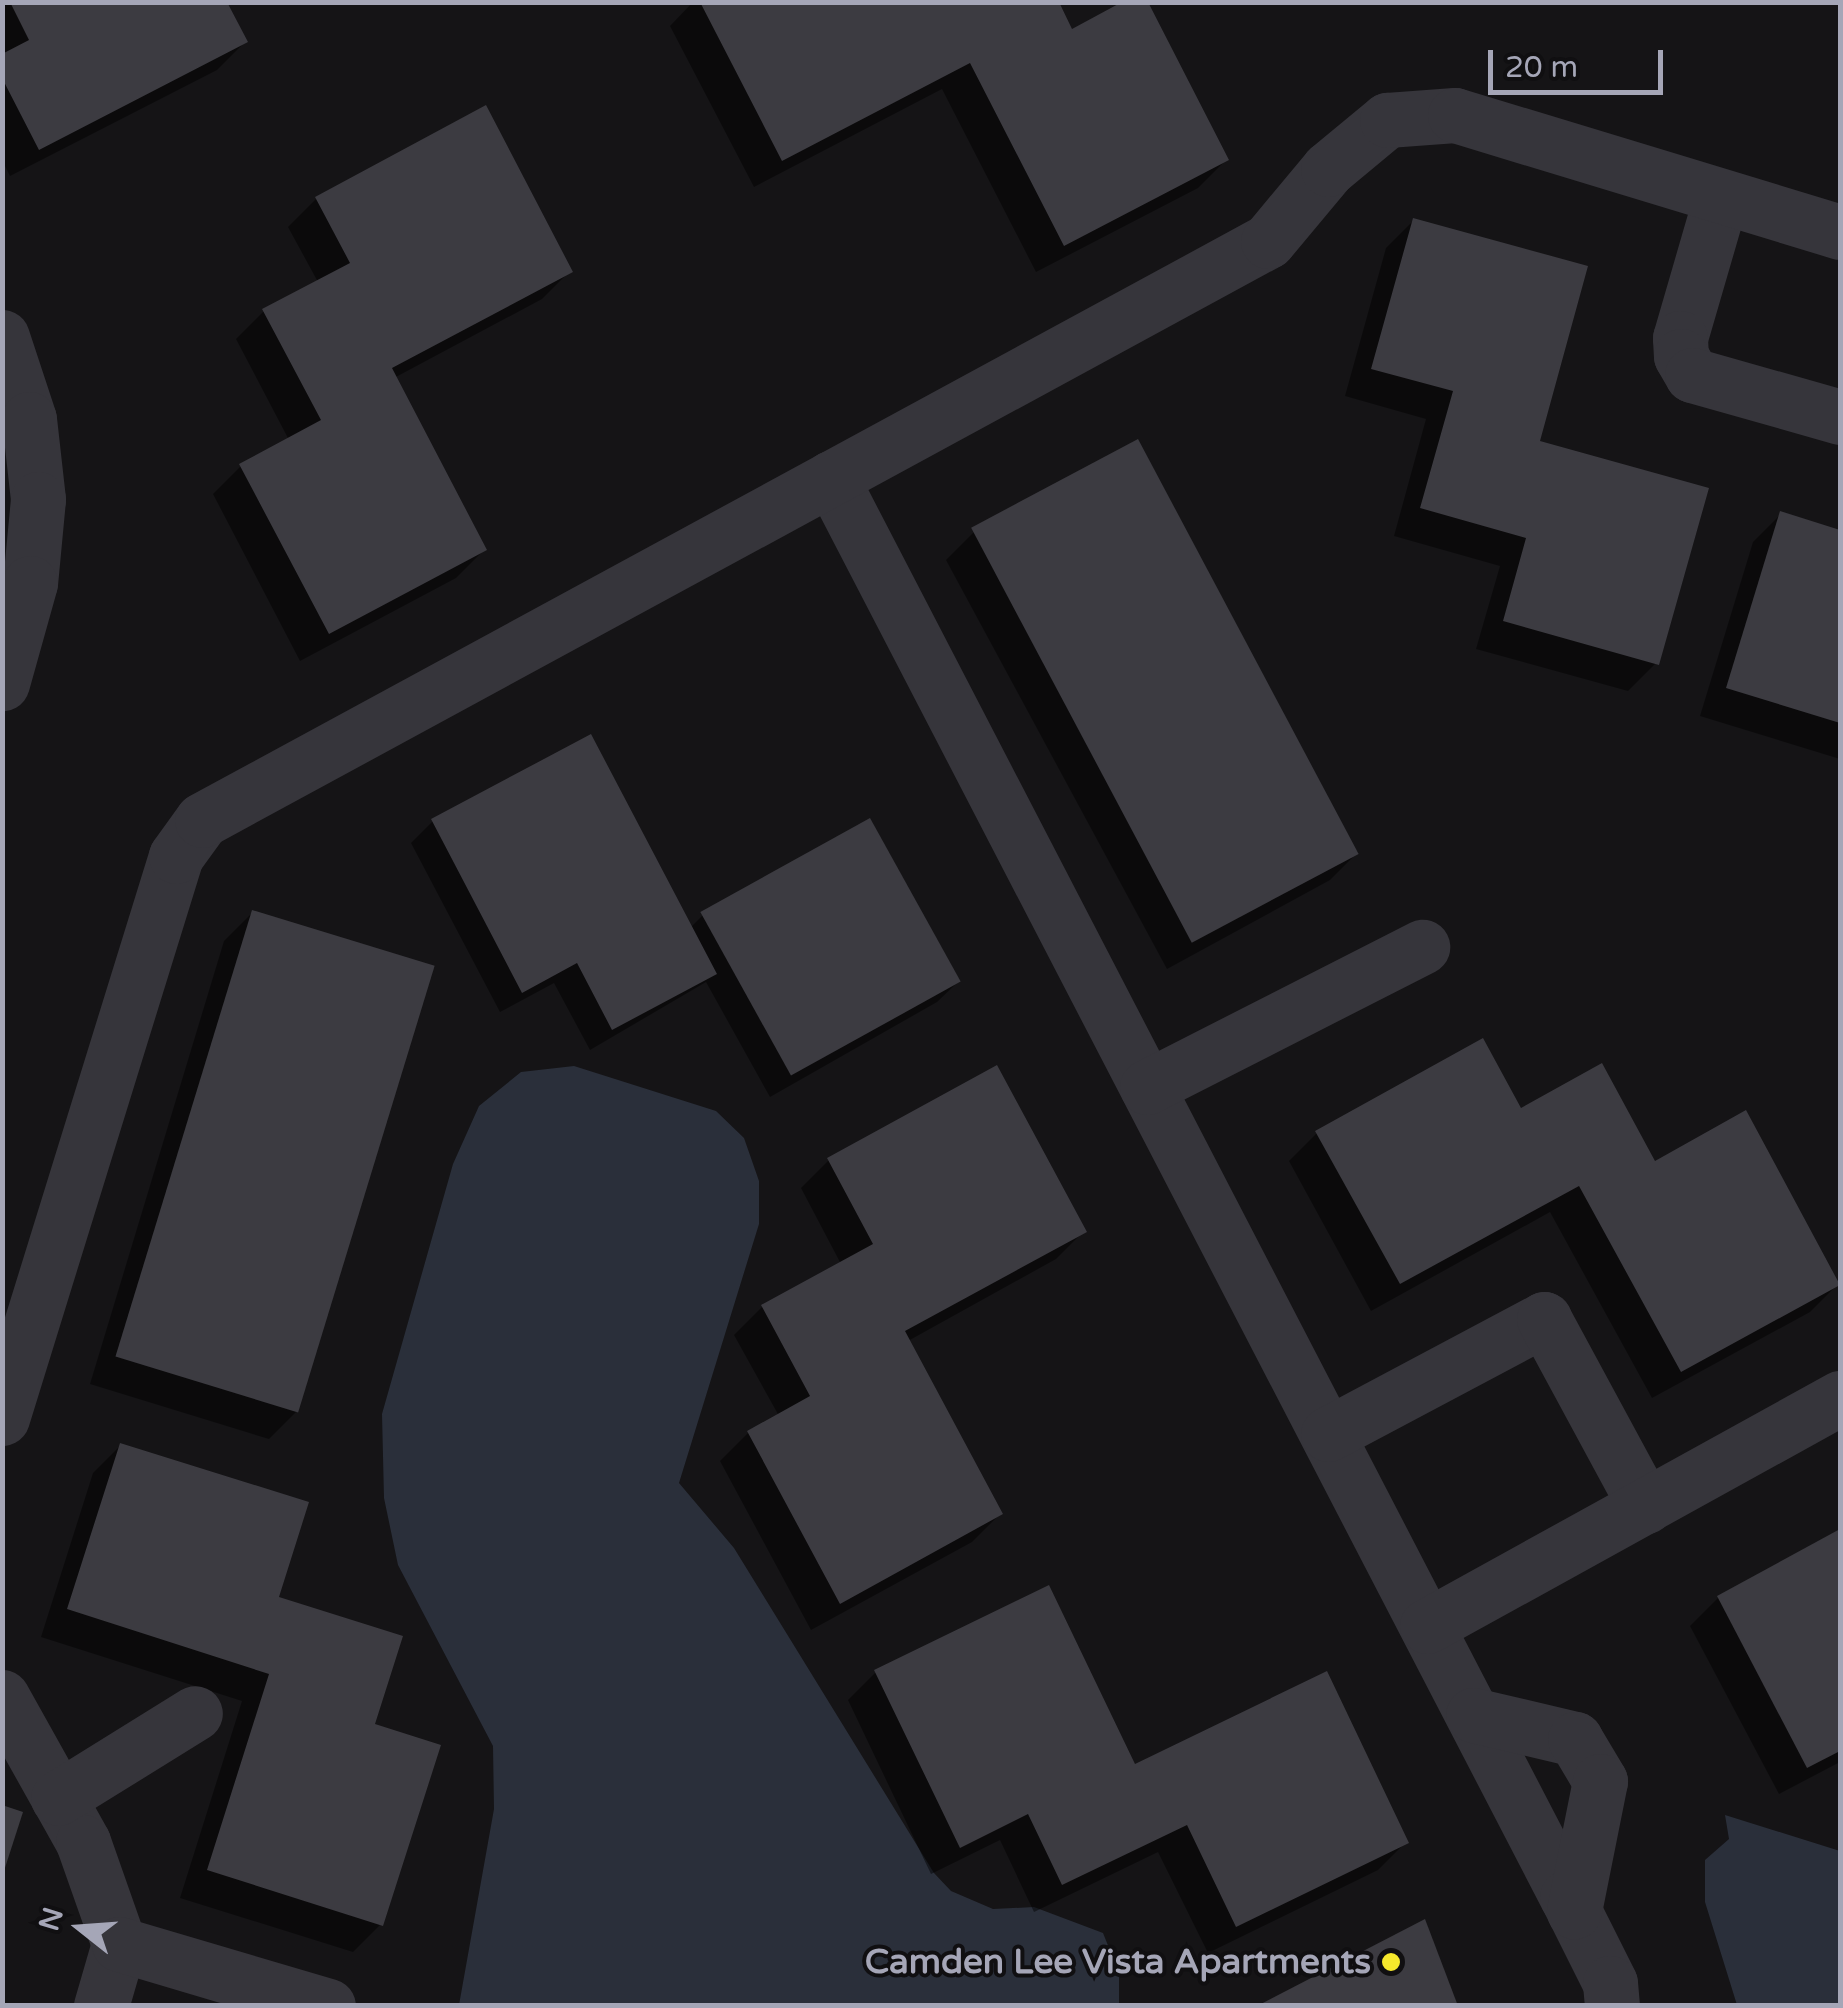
<!DOCTYPE html>
<style>
body{margin:0}
#map{position:relative;width:1843px;height:2008px;overflow:hidden;background:#151416;font-family:"Varela Round",sans-serif}
div>[style]{position:absolute}
.water>*{inset:0;background:#2a2f3a}
.shadow>*{inset:0;background:#0007}
.building>*{inset:0;background:#3c3b41;transform-origin:0 0}
.minor>*{height:55px;margin:-27.5px;padding:0 27.5px;transform-origin:27.5px;border-radius:27.5px;background:#36353b}
.dots>*{width:28px;height:28px;translate:-50% -50%;box-sizing:border-box;border:5px solid #100f11;border-radius:50%}
span{translate:-50% -50%;white-space:nowrap;text-align:center;line-height:1.15;-webkit-text-stroke:8px #100f11;paint-order:stroke}
.poi-label{font-size:35px;color:#a5a6b7;font-weight:700}
.right{translate:-100% -50%;text-align:right}
.frame{position:absolute;inset:0;border:5px solid #a5a6b7;pointer-events:none}
.north{position:absolute;left:30px;top:1878px;width:100px;height:100px;-webkit-text-stroke:8px #100f11;paint-order:stroke;rotate:287deg;font-size:28px;font-weight:700;line-height:40px;text-align:center;color:#a5a6b7}
.north::after{content:'';display:block;margin:auto;width:35px;height:45px;background:#a5a6b7;clip-path:polygon(50% 0,100% 100%,50% 72%,0 100%)}
.scale{position:absolute;left:1488px;top:50px;width:175px;height:45px;box-sizing:border-box;border:5px solid #a5a6b7;border-top:0;padding-left:12px;font-size:30px;line-height:35px;white-space:nowrap;color:#a5a6b7;-webkit-text-stroke:8px #100f11;paint-order:stroke}
</style>
<div id="map">
<div class="water">
<div style="clip-path:polygon(574px 1066px,716px 1111px,744px 1138px,759px 1181px,759px 1224px,679px 1483px,734px 1548px,934px 1873px,951px 1891px,993px 1909px,1034px 1907px,1103px 1933px,1119px 1973px,1119px 2005px,459px 2005px,494px 1809px,493px 1746px,398px 1565px,384px 1498px,382px 1414px,453px 1164px,479px 1106px,521px 1072px)"></div>
<div style="clip-path:polygon(1725px 1815px,1840px 1851px,1840px 2005px,1737px 2005px,1705px 1902px,1705px 1860px,1729px 1839px)"></div>
</div>
<div class="shadow">
<div style="clip-path:polygon(2px 2px,225px 2px,245px 42px,217px 70px,10px 176px,2px 160px)"></div>
<div style="clip-path:polygon(693px 2px,1056px 2px,1071px 32px,1226px 160px,1198px 188px,1036px 272px,942px 89px,754px 187px,670px 26px)"></div>
<div style="clip-path:polygon(316px 199px,570px 271px,542px 299px,394px 378px,484px 550px,456px 578px,300px 661px,213px 494px,241px 466px,289px 440px,236px 339px,264px 311px,318px 282px,288px 227px)"></div>
<div style="clip-path:polygon(1414px 220px,1656px 663px,1628px 691px,1476px 649px,1500px 566px,1394px 536px,1426px 419px,1345px 396px,1386px 248px)"></div>
<div style="clip-path:polygon(1781px 514px,1840px 532px,1840px 759px,1700px 716px,1753px 542px)"></div>
<div style="clip-path:polygon(974px 532px,1358px 852px,1330px 880px,1167px 969px,946px 560px)"></div>
<div style="clip-path:polygon(433px 821px,690px 928px,702px 916px,959px 981px,937px 1002px,770px 1097px,706px 982px,590px 1050px,554px 983px,500px 1012px,411px 843px)"></div>
<div style="clip-path:polygon(252px 913px,297px 1411px,269px 1439px,90px 1384px,224px 941px)"></div>
<div style="clip-path:polygon(1317px 1133px,1654px 1164px,1838px 1284px,1810px 1312px,1652px 1398px,1550px 1212px,1371px 1311px,1289px 1161px)"></div>
<div style="clip-path:polygon(829px 1160px,1084px 1231px,1056px 1259px,908px 1341px,1000px 1514px,972px 1542px,811px 1630px,720px 1461px,748px 1433px,779px 1416px,734px 1335px,762px 1307px,841px 1264px,801px 1188px)"></div>
<div style="clip-path:polygon(121px 1445px,276px 1598px,372px 1726px,381px 1924px,353px 1952px,180px 1898px,242px 1701px,41px 1637px,93px 1473px)"></div>
<div style="clip-path:polygon(1840px 1532px,1840px 1762px,1779px 1794px,1690px 1626px,1718px 1598px)"></div>
<div style="clip-path:polygon(876px 1672px,1134px 1767px,1406px 1842px,1378px 1870px,1208px 1953px,1158px 1852px,1034px 1912px,1000px 1840px,931px 1874px,848px 1700px)"></div>
</div>
<div class="building">
<div style="clip-path:polygon(10px 2px,227px 2px,248px 42px,39px 150px,2px 78px,2px 54px,29px 40px)"></div>
<div style="clip-path:polygon(700px 2px,1059px 2px,1072px 29px,1122px 2px,1148px 2px,1229px 160px,1064px 246px,970px 63px,782px 161px)"></div>
<div style="clip-path:polygon(486px 105px,573px 272px,392px 368px,487px 550px,329px 634px,239px 464px,321px 420px,262px 309px,350px 263px,315px 197px)"></div>
<div style="clip-path:polygon(1413px 218px,1588px 266px,1540px 441px,1709px 488px,1659px 665px,1503px 621px,1526px 538px,1420px 508px,1453px 391px,1371px 369px)"></div>
<div style="left:1138px;top:439px;width:470px;height:189px;rotate:62deg"></div>
<div style="clip-path:polygon(1780px 511px,1840px 530px,1840px 723px,1726px 688px)"></div>
<div style="clip-path:polygon(591px 734px,717px 974px,612px 1030px,577px 963px,522px 993px,431px 819px)"></div>
<div style="left:870px;top:818px;width:187px;height:194px;rotate:61deg"></div>
<div style="left:252px;top:910px;width:191px;height:467px;rotate:17deg"></div>
<div style="clip-path:polygon(1483px 1038px,1521px 1108px,1602px 1063px,1655px 1161px,1746px 1110px,1840px 1285px,1681px 1372px,1579px 1186px,1400px 1284px,1315px 1131px)"></div>
<div style="clip-path:polygon(997px 1065px,1087px 1232px,905px 1331px,1003px 1514px,840px 1604px,747px 1431px,810px 1396px,761px 1305px,873px 1244px,827px 1158px)"></div>
<div style="clip-path:polygon(120px 1443px,309px 1502px,279px 1597px,403px 1636px,375px 1724px,441px 1745px,383px 1926px,207px 1870px,269px 1674px,67px 1609px)"></div>
<div style="clip-path:polygon(1840px 1529px,1840px 1751px,1807px 1768px,1717px 1596px)"></div>
<div style="clip-path:polygon(1049px 1585px,1135px 1764px,1327px 1671px,1409px 1843px,1236px 1927px,1187px 1825px,1062px 1885px,1028px 1814px,960px 1848px,874px 1670px)"></div>
<div style="clip-path:polygon(2px 1805px,23px 1812px,3px 1874px,2px 1874px)"></div>
<div style="clip-path:polygon(1425px 1919px,1458px 2006px,1257px 2006px)"></div>
</div>
<div class="minor">
<div style="left:1721px;top:197px;width:147px;rotate:106.2deg"></div>
<div style="left:1680px;top:338px;width:18px;rotate:87deg"></div>
<div style="left:1681px;top:356px;width:22px;rotate:60deg"></div>
<div style="left:1692px;top:375px;width:154px;rotate:15.8deg"></div>
<div style="left:2px;top:337px;width:86px;rotate:71.8deg"></div>
<div style="left:29px;top:419px;width:81px;rotate:83.6deg"></div>
<div style="left:38px;top:499px;width:84px;rotate:95.4deg"></div>
<div style="left:30px;top:583px;width:104px;rotate:105.6deg"></div>
<div style="left:831px;top:478px;width:1599px;rotate:62.59deg"></div>
<div style="left:1567px;top:1897px;width:96px;rotate:63.4deg"></div>
<div style="left:1610px;top:1983px;width:23px;rotate:85deg"></div>
<div style="left:1147px;top:1087px;width:309px;rotate:-27deg"></div>
<div style="left:2px;top:1418px;width:588px;rotate:-72.8deg"></div>
<div style="left:176px;top:856px;width:44px;rotate:-54.2deg"></div>
<div style="left:202px;top:820px;width:1213px;rotate:-28.51deg"></div>
<div style="left:1268px;top:241px;width:94px;rotate:-50.2deg"></div>
<div style="left:1328px;top:169px;width:77px;rotate:-39.7deg"></div>
<div style="left:1387px;top:120px;width:68px;rotate:-4.2deg"></div>
<div style="left:1455px;top:115px;width:402px;rotate:16.9deg"></div>
<div style="left:1328px;top:1434px;width:245px;rotate:-28deg"></div>
<div style="left:1544px;top:1319px;width:213px;rotate:61.6deg"></div>
<div style="left:1427px;top:1626px;width:472px;rotate:-28.9deg"></div>
<div style="left:2px;top:1697px;width:166px;rotate:60.8deg"></div>
<div style="left:83px;top:1842px;width:108px;rotate:70.6deg"></div>
<div style="left:119px;top:1944px;width:65px;rotate:106.2deg"></div>
<div style="left:1473px;top:1715px;width:105px;rotate:13.2deg"></div>
<div style="left:1575px;top:1739px;width:49px;rotate:59.2deg"></div>
<div style="left:1600px;top:1781px;width:133px;rotate:101.3deg"></div>
<div style="left:58px;top:1798px;width:161px;rotate:-31.8deg"></div>
<div style="left:119px;top:1944px;width:218px;rotate:16.5deg"></div>
</div>
<div class="dots">
<div style="left:1391px;top:1962px;background:#f6e82c"></div>
</div>
<div class="poi-label">
<span class="right" style="left:1371px;top:1962px">Camden Lee Vista Apartments</span>
</div>
<div class="frame"></div>
<div class="north">N</div>
<div class="scale">20 m</div>
</div>
